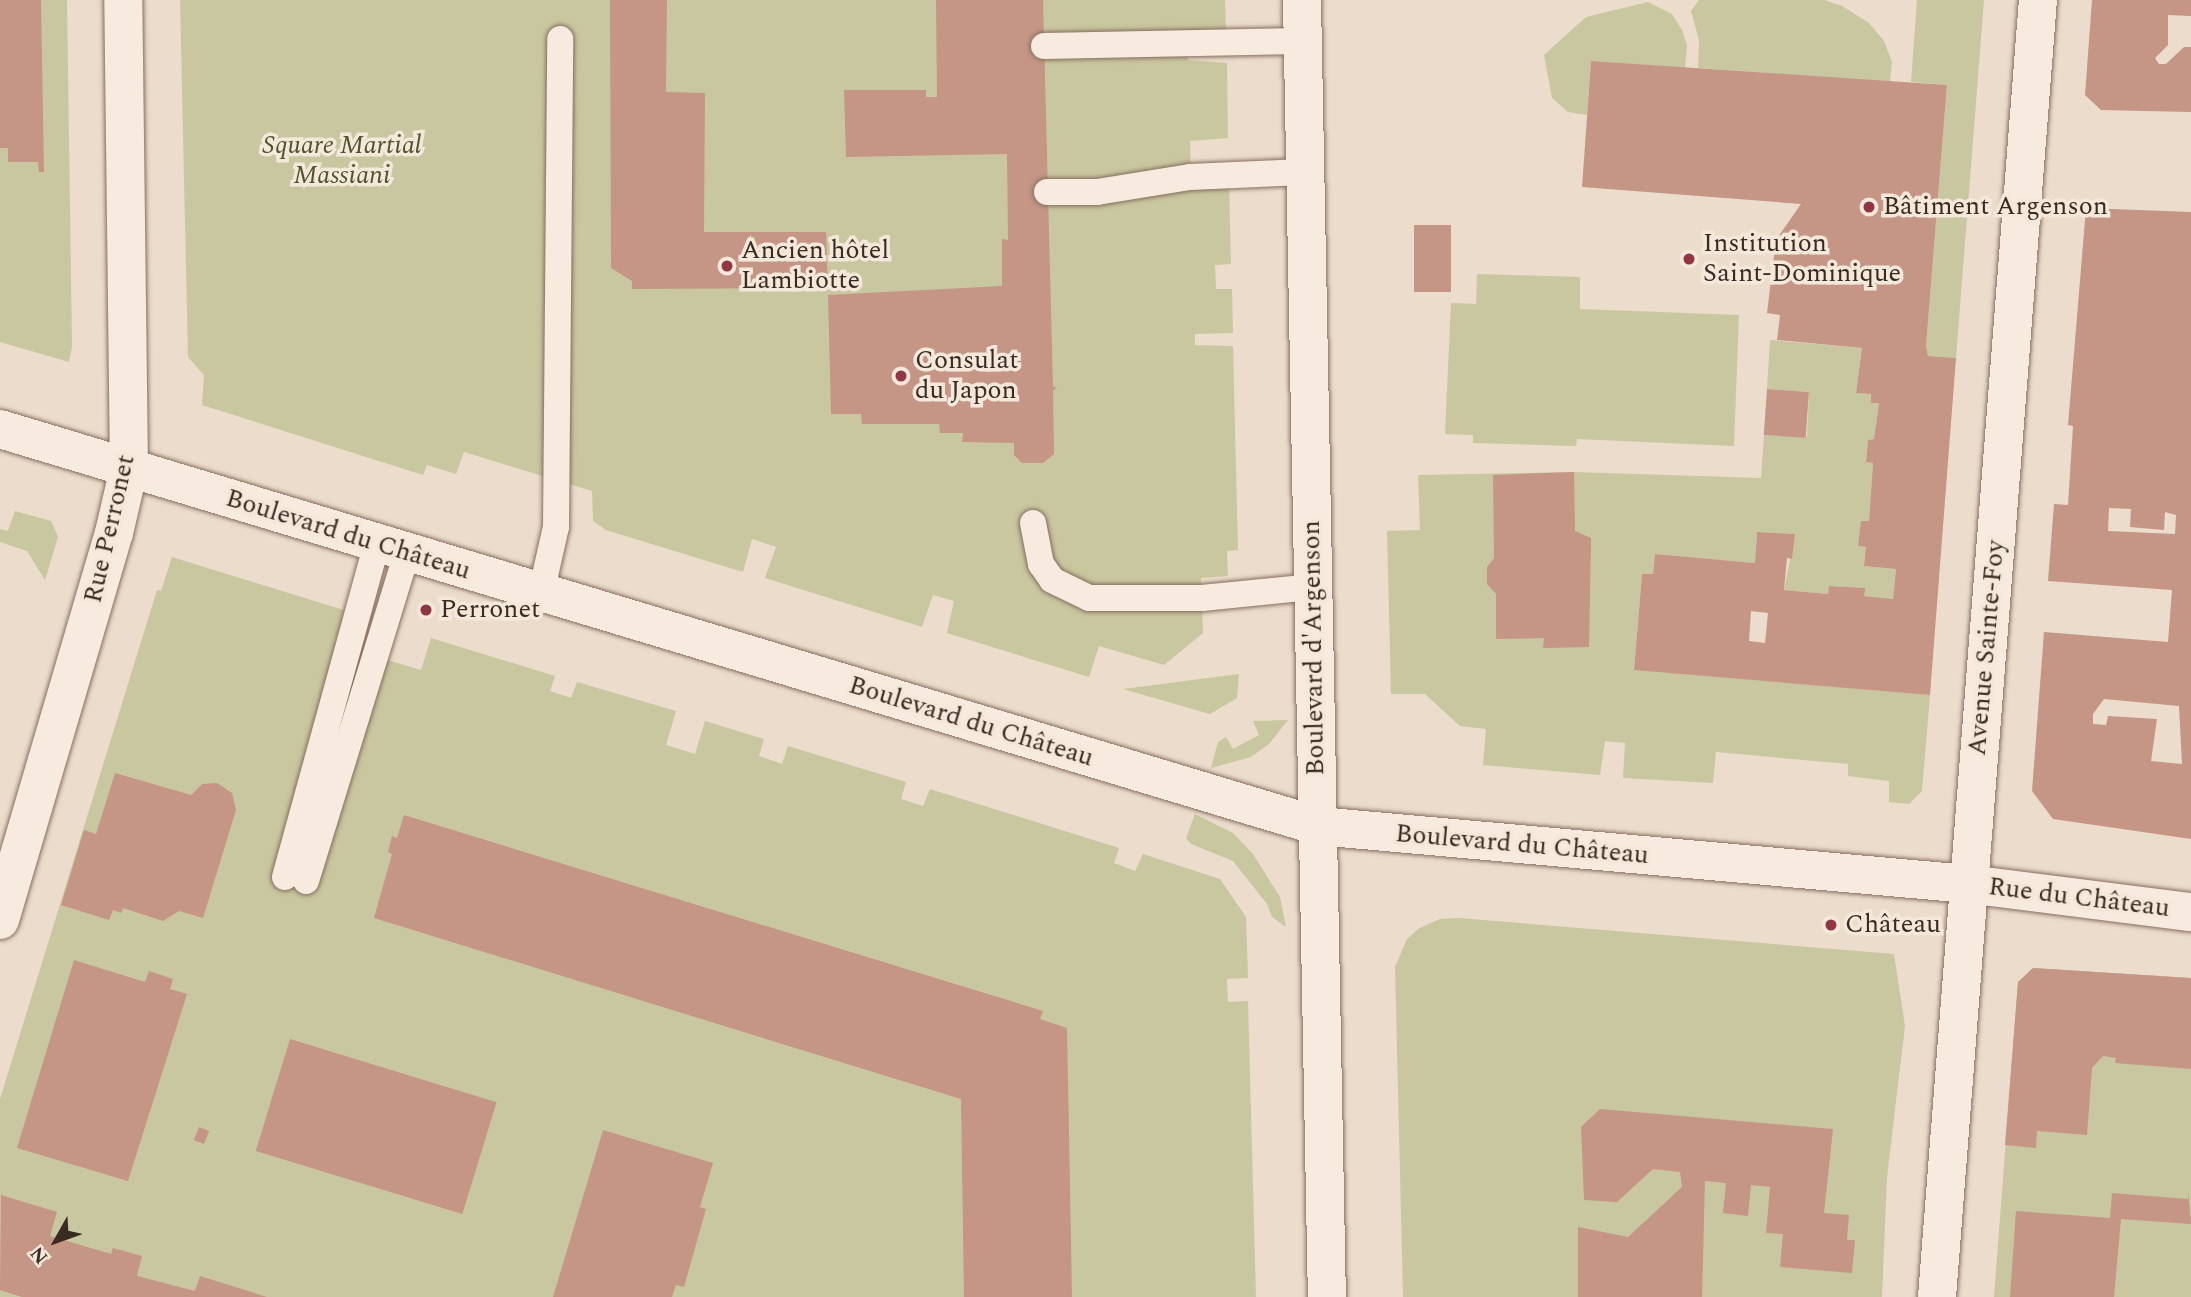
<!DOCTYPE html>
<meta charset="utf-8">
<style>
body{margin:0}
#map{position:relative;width:2191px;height:1297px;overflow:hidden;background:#ebdccb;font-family:Spectral,serif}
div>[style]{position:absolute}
.green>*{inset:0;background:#c9c79f}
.building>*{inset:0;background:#c59585;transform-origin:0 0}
.roads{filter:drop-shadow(0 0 2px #876e60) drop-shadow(0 0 2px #876e60)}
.service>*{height:26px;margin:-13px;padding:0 13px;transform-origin:13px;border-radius:13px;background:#f6ebde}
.minor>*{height:38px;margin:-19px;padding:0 19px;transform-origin:19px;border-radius:19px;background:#f6ebde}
.tertiary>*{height:38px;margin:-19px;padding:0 19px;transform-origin:19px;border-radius:19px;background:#f6ebde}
.dots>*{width:19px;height:19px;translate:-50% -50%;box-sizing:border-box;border:4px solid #f3e8da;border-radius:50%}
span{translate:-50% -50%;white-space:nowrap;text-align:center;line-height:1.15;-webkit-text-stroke:7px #f3e8da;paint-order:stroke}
.park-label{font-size:26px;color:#50532b;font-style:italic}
.poi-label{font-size:26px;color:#392a22}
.left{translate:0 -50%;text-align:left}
.street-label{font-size:26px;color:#392a22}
.north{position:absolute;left:21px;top:1206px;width:70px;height:70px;-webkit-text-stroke:5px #f3e8da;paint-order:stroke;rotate:230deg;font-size:19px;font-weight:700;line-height:28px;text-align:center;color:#392a22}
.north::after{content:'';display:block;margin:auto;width:24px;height:32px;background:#392a22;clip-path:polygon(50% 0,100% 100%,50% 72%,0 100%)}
</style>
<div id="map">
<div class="green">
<div style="clip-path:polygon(0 0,67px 0,72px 347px,69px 362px,0 342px)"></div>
<div style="clip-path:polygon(180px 0,1225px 0,1226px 35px,1186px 35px,1188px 60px,1227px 63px,1228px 138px,1190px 141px,1191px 185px,1229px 184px,1231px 264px,1215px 265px,1216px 289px,1232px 289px,1233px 333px,1195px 334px,1195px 345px,1233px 346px,1238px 550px,1227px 551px,1228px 576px,1201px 578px,1203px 633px,1164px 665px,1099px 646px,1089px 677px,947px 633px,954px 601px,933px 595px,922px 627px,765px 578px,776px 547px,752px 539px,743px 572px,606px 530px,593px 521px,592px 491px,464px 452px,456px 474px,427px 465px,423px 475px,202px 405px,204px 375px,188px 357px)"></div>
<div style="clip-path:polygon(1699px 0,1824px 0,1842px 6px,1869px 23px,1884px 41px,1892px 62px,1890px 82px,1698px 68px,1699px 40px,1691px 11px)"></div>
<div style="clip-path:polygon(1917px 0,1984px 0,1956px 358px,1928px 356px,1926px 346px,1947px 85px,1911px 82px)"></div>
<div style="clip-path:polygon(1648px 2px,1672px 14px,1682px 30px,1687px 45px,1685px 68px,1591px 61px,1587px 115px,1568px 112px,1552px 98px,1544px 55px,1586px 17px)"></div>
<div style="clip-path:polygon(1477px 274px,1580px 277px,1580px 309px,1739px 315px,1734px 446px,1577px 439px,1576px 446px,1473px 443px,1473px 435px,1445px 434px,1451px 303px,1476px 304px)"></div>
<div style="clip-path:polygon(1770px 340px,1862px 348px,1856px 393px,1871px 394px,1871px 402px,1879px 403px,1874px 439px,1868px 440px,1866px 461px,1873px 463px,1869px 521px,1858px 546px,1866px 547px,1864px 566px,1896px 569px,1893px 599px,1864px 596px,1864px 588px,1829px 586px,1828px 594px,1784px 590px,1795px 534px,1757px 532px,1755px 563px,1655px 554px,1653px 574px,1642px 574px,1634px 669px,1930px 695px,1922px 791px,1909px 804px,1889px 802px,1889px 781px,1848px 776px,1848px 764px,1716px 752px,1713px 783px,1623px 778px,1625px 743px,1605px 741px,1600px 775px,1483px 765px,1486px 729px,1460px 726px,1425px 694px,1391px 694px,1387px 531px,1420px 530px,1418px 475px,1574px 472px,1761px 478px,1764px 435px,1807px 437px,1809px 392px,1767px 389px)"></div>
<div style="clip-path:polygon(15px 511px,51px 521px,58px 537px,45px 580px,27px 551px,0 542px,0 529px,8px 531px)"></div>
<div style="clip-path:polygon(172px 557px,347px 611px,356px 651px,384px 659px,421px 670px,431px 638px,555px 676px,550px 691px,571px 698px,577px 682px,676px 711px,666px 745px,695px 754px,705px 721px,764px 739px,759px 756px,782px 764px,788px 746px,906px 782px,901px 799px,923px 806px,930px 789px,1119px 848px,1114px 863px,1135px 871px,1143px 854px,1220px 879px,1246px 917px,1248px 978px,1227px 979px,1228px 1002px,1248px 1001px,1256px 1297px,0 1297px,0 1099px,157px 590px,161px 591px)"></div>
<div style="clip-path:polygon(1239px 674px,1237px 698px,1210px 714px,1123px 689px)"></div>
<div style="clip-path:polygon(1288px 720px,1269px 744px,1251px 757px,1211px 768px,1218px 742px,1226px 737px,1233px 749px,1259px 735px,1253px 721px)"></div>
<div style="clip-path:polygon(1195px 814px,1233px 833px,1253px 854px,1280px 897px,1286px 927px,1272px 917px,1267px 904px,1233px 861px,1191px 844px,1186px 838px)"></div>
<div style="clip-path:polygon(1459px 918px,1894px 954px,1905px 1026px,1887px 1177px,1882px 1297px,1403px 1297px,1395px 967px,1407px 939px,1418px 929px,1440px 919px)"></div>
<div style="clip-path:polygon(2033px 968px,2191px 978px,2191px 1297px,1994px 1297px,2018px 982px)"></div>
</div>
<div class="building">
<div style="clip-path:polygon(0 0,41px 0,44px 172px,39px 172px,38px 162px,8px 162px,8px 148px,0 148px)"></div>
<div style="clip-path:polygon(610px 0,667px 0,666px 92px,705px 93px,704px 232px,826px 232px,828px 288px,632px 289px,632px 281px,611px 268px)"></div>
<div style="clip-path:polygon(936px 0,1043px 0,1053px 387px,1057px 387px,1053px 391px,1054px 454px,1043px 463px,1022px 463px,1014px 455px,1014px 443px,962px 442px,963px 433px,940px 433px,939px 424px,862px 424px,861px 414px,831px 414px,828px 295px,1002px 286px,1002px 239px,1008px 240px,1007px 154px,846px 157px,844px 90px,926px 90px,926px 97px,937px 97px)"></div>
<div style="clip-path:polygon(2092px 0,2191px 0,2191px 16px,2168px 15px,2168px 45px,2155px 58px,2159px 64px,2166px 64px,2184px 47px,2191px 47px,2191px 112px,2101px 110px,2085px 95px)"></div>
<div style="clip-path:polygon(evenodd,1591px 61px,1947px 85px,1926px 346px,1928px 356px,1956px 358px,1930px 695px,1634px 670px,1642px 574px,1653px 574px,1655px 554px,1755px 563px,1757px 532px,1795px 534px,1792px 559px,1787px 558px,1784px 590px,1828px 594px,1829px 586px,1865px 588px,1864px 596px,1893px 599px,1896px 569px,1864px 566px,1866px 547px,1858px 546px,1861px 521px,1869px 521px,1873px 463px,1866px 462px,1868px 440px,1874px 439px,1879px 403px,1871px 403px,1871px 394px,1856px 393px,1862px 348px,1777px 340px,1780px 315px,1767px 313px,1776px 240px,1801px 204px,1582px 187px,1591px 61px,1751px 611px,1768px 613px,1765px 643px,1749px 641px,1751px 611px)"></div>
<div style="clip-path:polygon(evenodd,2086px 208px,2191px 212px,2191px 839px,2053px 819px,2032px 791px,2044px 632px,2168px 642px,2172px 590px,2048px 581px,2054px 504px,2068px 505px,2073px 426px,2068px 425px,2086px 208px,2109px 508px,2131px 509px,2130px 527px,2164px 530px,2165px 512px,2176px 515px,2175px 534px,2108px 531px,2109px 508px,2086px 208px,2104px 699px,2179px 706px,2182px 764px,2151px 761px,2157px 719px,2108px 716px,2106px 725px,2093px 724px,2093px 714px,2104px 699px)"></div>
<div style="left:1414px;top:225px;width:37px;height:67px"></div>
<div style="left:1767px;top:389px;width:42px;height:46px;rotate:4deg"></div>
<div style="clip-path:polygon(1574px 472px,1575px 531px,1591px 538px,1589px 647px,1543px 648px,1544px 638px,1496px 639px,1496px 594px,1487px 584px,1487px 567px,1494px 558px,1493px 475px)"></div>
<div style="clip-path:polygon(115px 773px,191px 795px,202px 784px,217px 783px,232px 793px,236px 810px,203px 918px,179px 911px,163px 921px,123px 908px,121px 913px,113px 910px,109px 920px,61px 905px,84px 830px,96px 834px)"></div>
<div style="clip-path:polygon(404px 815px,1043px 1011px,1040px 1019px,1067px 1028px,1072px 1297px,964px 1297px,961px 1099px,374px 918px,392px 854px,388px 852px,392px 836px,397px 838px)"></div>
<div style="clip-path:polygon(74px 960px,145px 982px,149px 971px,173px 979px,170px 989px,187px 994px,128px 1181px,17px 1148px)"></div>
<div style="clip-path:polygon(2033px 968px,2191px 978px,2191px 1069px,2115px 1063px,2116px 1058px,2103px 1056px,2092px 1068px,2087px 1135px,2037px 1131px,2036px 1148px,2005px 1145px,2018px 982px)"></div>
<div style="left:290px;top:1039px;width:216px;height:117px;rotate:17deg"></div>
<div style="clip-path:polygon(1600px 1109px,1833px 1129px,1824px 1213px,1849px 1215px,1847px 1240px,1855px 1240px,1852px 1273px,1780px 1267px,1783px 1234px,1766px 1233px,1770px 1187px,1751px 1185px,1748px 1216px,1723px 1213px,1726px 1183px,1705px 1181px,1702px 1297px,1578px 1297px,1578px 1227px,1628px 1237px,1682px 1187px,1680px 1172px,1653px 1169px,1617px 1202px,1584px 1200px,1581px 1127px)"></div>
<div style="left:199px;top:1127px;width:11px;height:14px;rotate:22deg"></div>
<div style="clip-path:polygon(603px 1130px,713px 1163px,700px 1207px,706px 1209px,684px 1287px,676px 1285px,672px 1297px,553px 1297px)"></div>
<div style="clip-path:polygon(2188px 1190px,2191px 1224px,2121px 1219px,2114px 1297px,2010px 1297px,2016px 1211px,2110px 1218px,2112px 1193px,2188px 1199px)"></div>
<div style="clip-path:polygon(1px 1195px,57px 1212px,50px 1236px,111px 1254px,113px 1248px,142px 1256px,137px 1276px,195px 1291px,200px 1276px,267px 1297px,22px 1297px,0 1290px)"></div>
</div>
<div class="roads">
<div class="service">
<div style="left:1044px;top:46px;width:255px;rotate:-1.1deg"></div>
<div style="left:1047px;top:192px;width:50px"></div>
<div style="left:1097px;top:192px;width:94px;rotate:-9.2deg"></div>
<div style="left:1190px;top:177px;width:113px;rotate:-2.5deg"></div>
<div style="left:1033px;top:523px;width:42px;rotate:79deg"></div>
<div style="left:1041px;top:564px;width:19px;rotate:55deg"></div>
<div style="left:1052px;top:580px;width:41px;rotate:25.9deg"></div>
<div style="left:1089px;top:598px;width:113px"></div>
<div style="left:1202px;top:598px;width:112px;rotate:-5.7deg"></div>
<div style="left:541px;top:593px;width:68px;rotate:-77.2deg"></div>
<div style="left:556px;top:527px;width:488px;rotate:-89.5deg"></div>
<div style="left:285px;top:877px;width:346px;rotate:-74.6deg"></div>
<div style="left:306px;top:881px;width:344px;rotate:-72.9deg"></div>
</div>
<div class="minor">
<div style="left:1302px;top:0;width:1297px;rotate:88.9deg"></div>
<div style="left:0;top:920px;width:403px;rotate:-73.6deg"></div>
<div style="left:114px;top:533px;width:67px;rotate:-77deg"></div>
<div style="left:129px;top:468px;width:468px;rotate:-90.7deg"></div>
<div style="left:1937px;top:1297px;width:1301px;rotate:-85.55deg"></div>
</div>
<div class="tertiary">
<div style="left:0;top:429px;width:1376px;rotate:16.76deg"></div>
<div style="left:1318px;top:826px;width:653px;rotate:5.1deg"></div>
<div style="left:1968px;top:884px;width:225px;rotate:7.2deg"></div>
</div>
</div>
<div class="dots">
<div style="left:1869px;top:207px;background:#903645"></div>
<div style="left:1689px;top:259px;background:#903645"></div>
<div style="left:727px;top:266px;background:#903645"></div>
<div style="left:901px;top:376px;background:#903645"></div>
<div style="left:426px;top:610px;background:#903645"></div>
<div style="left:1831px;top:925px;background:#903645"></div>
</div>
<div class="park-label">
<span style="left:342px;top:161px">Square Martial<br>Massiani</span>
</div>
<div class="poi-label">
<span class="left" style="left:1883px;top:207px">Bâtiment Argenson</span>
<span class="left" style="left:1703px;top:259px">Institution<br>Saint-Dominique</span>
<span class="left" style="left:741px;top:266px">Ancien hôtel<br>Lambiotte</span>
<span class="left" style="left:915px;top:376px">Consulat<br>du Japon</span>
<span class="left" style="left:440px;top:610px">Perronet</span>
<span class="left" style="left:1845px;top:925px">Château</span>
</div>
<div class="street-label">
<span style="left:110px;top:529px;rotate:-77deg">Rue Perronet</span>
<span style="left:348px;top:535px;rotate:17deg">Boulevard du Château</span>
<span style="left:1314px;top:648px;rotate:-91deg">Boulevard d'Argenson</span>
<span style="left:1987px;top:648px;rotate:-85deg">Avenue Sainte-Foy</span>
<span style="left:971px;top:722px;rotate:17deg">Boulevard du Château</span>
<span style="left:1522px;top:845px;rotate:5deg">Boulevard du Château</span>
<span style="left:2079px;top:898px;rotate:7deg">Rue du Château</span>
</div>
<div class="north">N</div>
</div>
